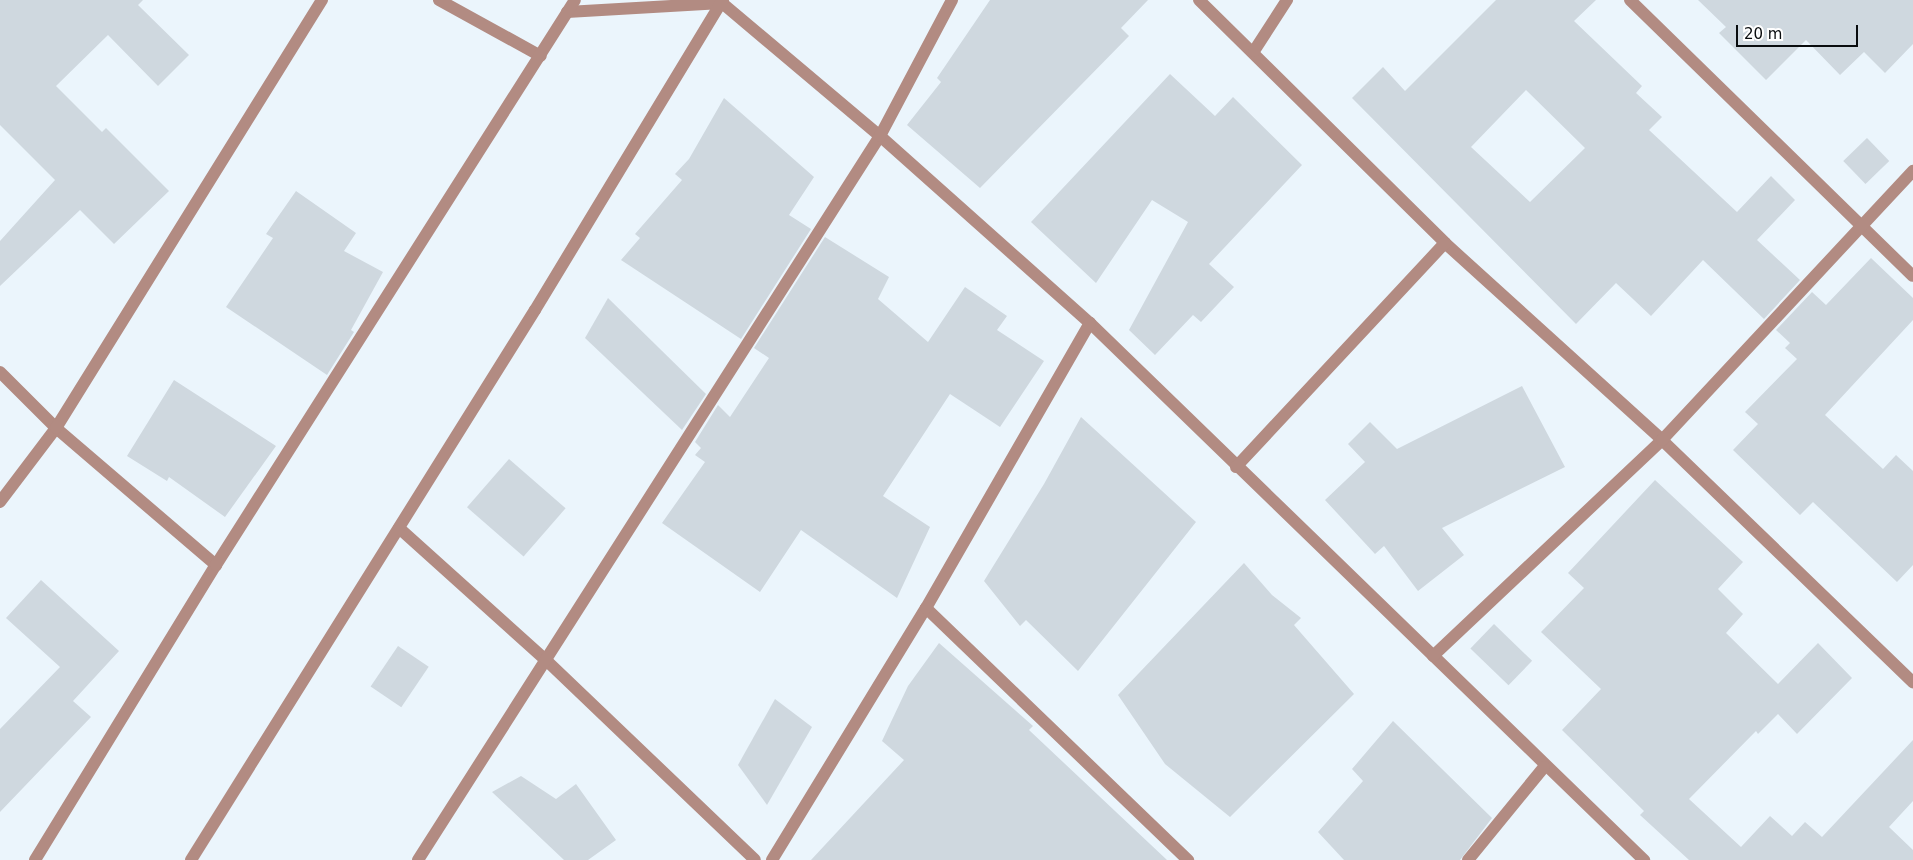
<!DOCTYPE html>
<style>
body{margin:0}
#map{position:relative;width:1913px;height:860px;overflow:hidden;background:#ebf5fc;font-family:"DejaVu Sans",sans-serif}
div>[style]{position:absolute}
.building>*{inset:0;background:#cfd8df;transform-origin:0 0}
.minor>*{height:12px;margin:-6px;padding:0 6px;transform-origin:6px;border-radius:6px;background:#b28b82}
span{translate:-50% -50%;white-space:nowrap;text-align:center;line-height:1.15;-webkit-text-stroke:5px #fff;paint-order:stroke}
.scale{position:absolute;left:1736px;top:25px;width:122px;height:22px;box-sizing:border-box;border:2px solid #090c0e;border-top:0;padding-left:6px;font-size:15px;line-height:18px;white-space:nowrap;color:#090c0e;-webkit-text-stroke:4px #fff;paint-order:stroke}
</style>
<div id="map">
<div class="building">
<div style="clip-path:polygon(0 0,143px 0,138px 5px,189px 55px,158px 86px,108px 35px,56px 86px,102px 132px,106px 128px,169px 191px,114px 244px,80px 210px,0 286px,0 241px,55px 180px,0 125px)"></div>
<div style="clip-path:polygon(990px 0,1148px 0,1121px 28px,1129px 36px,980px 188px,907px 125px,941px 82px,937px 78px)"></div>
<div style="clip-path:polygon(evenodd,1496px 0,1596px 0,1574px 21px,1642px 86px,1636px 93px,1662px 117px,1649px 130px,1737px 212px,1771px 176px,1795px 200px,1757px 240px,1800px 280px,1764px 319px,1703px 260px,1651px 316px,1616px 283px,1576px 324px,1352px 98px,1383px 67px,1405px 91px,1496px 0,1526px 90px,1585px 148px,1530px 202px,1471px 147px,1526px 90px)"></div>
<div style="clip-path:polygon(1698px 0,1913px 0,1913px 44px,1885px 73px,1864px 52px,1840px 75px,1806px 40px,1766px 80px,1719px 33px,1726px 27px)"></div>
<div style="clip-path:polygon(1170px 74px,1215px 116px,1233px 97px,1302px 165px,1209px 264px,1234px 287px,1201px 322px,1193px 315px,1155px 355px,1129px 330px,1188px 222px,1152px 200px,1096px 283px,1031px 222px)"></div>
<div style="clip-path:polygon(724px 98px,814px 177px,789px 215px,811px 229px,741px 339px,621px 260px,640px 238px,635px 234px,682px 180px,675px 174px,689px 159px)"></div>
<div style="left:1867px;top:138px;width:32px;height:33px;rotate:46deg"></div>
<div style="clip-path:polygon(296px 191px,356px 233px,344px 251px,383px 272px,351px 330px,354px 332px,327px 375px,226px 307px,273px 238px,266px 234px)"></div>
<div style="clip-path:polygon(825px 237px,889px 277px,878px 299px,928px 342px,965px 287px,1007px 316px,997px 330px,1044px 361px,1000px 427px,950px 394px,883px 496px,930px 527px,897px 598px,801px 530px,760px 592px,662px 523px,705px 462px,695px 455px,701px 448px,695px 442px,718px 405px,730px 417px,769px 358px,754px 348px)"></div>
<div style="clip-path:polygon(1871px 258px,1913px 298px,1913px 320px,1825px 415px,1883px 469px,1896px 455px,1913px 471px,1913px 565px,1897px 582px,1813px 502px,1800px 515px,1733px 450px,1758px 424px,1745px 412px,1797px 359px,1785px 348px,1790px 343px,1776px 330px,1812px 292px,1826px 305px)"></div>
<div style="clip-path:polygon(608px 298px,706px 394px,682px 430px,585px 338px)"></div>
<div style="clip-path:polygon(174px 380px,276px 446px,225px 517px,169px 477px,167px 481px,127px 456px)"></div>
<div style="clip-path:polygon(1522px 386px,1565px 467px,1442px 528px,1464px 555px,1418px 591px,1384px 546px,1375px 554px,1325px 500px,1365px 462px,1348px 444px,1370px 422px,1397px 449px)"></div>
<div style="clip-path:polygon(1081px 417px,1196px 522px,1078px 671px,1026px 620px,1020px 626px,984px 581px,1044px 484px)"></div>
<div style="left:509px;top:459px;width:75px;height:64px;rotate:41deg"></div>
<div style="clip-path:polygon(1655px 480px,1743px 562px,1718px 589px,1743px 614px,1726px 633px,1778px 684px,1818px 643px,1852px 678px,1797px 734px,1778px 714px,1758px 734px,1756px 731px,1689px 799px,1741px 847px,1770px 816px,1792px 836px,1805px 822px,1822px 837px,1913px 740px,1913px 801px,1889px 827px,1913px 850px,1913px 860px,1689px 860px,1640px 815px,1644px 811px,1562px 730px,1601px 689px,1541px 632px,1584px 588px,1568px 573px)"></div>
<div style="clip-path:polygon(1244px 563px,1272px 595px,1301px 618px,1294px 625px,1354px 694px,1230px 817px,1165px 764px,1118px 695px)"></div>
<div style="clip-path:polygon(41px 580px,119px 651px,73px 701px,91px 717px,0 812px,0 729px,60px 667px,6px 618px)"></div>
<div style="left:1494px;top:624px;width:53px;height:34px;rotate:44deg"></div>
<div style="clip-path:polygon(939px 643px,1033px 726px,1029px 730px,1167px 860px,811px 860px,904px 760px,882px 741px,908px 686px)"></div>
<div style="left:398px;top:646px;width:37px;height:49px;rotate:34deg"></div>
<div style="clip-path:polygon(775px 699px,812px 727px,767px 805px,738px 765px)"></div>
<div style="clip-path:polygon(1393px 721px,1492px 818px,1460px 860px,1344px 860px,1318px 832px,1363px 781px,1352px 769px)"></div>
<div style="clip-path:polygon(521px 776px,556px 799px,576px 784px,616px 840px,588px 860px,564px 860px,492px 792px)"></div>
</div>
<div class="minor">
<div style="left:439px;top:0;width:116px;rotate:28.8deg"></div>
<div style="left:1199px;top:0;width:346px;rotate:44.6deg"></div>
<div style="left:1445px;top:243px;width:293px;rotate:42.2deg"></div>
<div style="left:1662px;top:440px;width:349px;rotate:44deg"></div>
<div style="left:1630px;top:0;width:395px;rotate:44.3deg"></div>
<div style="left:567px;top:12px;width:155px;rotate:-3.3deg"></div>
<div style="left:722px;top:3px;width:207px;rotate:40.1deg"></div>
<div style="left:880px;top:136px;width:281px;rotate:41.7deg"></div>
<div style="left:1090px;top:323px;width:772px;rotate:44.11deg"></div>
<div style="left:1254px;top:51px;width:61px;rotate:-57.1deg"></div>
<div style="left:0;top:372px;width:79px;rotate:45deg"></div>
<div style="left:56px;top:428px;width:211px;rotate:40.6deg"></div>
<div style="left:1236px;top:467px;width:306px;rotate:-47deg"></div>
<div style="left:0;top:502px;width:93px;rotate:-52.9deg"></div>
<div style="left:56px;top:428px;width:504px;rotate:-58.14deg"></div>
<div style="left:399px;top:528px;width:200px;rotate:42deg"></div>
<div style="left:548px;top:662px;width:286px;rotate:43.7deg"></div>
<div style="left:926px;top:608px;width:364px;rotate:43.9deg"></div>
<div style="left:1433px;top:656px;width:315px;rotate:-43.3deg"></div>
<div style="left:1662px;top:440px;width:368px;rotate:-47deg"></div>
<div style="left:35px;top:860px;width:346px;rotate:-58.5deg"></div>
<div style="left:216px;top:565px;width:669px;rotate:-57.57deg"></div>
<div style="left:191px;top:860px;width:649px;rotate:-57.98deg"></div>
<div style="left:535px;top:310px;width:363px;rotate:-58.8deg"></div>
<div style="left:418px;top:860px;width:859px;rotate:-57.46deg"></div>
<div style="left:880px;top:136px;width:154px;rotate:-62.1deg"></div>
<div style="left:772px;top:860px;width:295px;rotate:-58.6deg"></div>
<div style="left:926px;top:608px;width:329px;rotate:-60.1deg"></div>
<div style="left:1468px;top:860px;width:120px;rotate:-50.7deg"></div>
</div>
<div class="scale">20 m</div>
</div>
